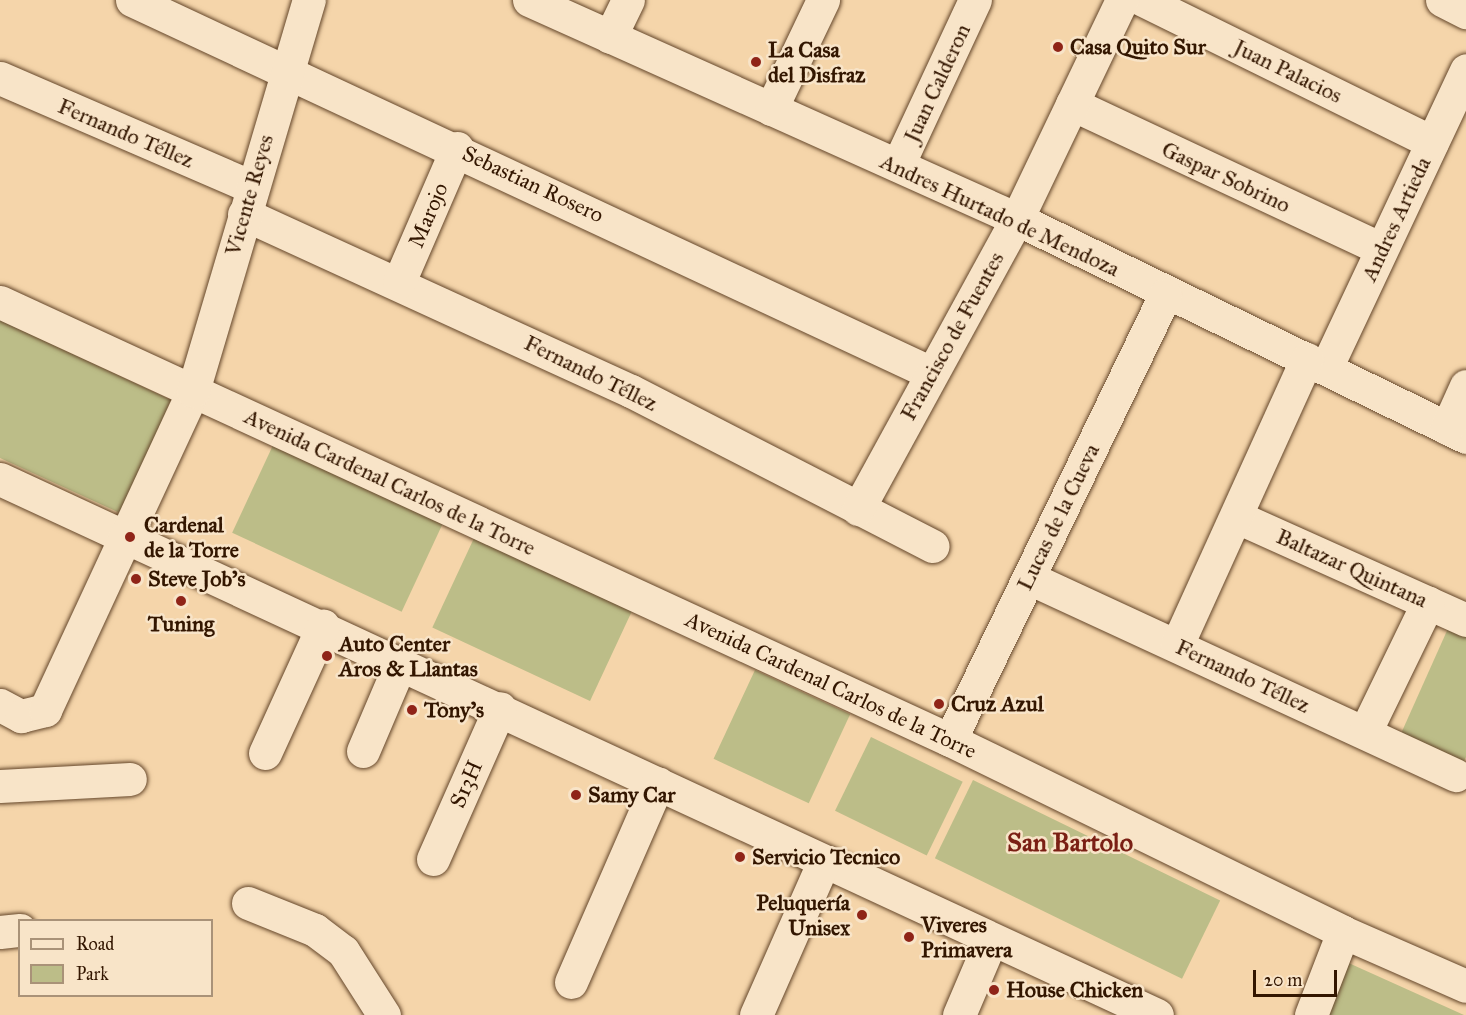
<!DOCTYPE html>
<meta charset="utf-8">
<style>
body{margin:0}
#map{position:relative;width:1466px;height:1015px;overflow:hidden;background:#f5d5aa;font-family:"IM FELL Great Primer",serif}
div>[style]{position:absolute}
.green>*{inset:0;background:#bcbd88;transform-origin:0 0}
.roads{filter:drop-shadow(0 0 2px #64462a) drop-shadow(0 0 2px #64462a)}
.minor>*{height:33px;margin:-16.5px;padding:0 16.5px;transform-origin:16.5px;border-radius:16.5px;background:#f8e4c8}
.dots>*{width:16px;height:16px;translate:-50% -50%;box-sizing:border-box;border:3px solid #f8e4c8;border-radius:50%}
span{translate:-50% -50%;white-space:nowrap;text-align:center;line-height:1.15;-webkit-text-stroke:5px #f8e4c8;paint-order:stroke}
.poi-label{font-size:22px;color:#331600;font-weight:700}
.left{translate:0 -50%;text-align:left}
.right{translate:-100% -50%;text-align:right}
.street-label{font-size:22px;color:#331600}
.quarter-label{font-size:26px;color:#7a1f14;font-weight:700}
.legend{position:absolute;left:18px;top:919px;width:195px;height:78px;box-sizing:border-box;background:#f8e4c8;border:2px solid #a99278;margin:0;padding:8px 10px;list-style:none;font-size:18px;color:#331600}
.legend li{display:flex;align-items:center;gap:12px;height:30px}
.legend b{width:30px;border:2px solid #a99278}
.scale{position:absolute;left:1253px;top:970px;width:84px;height:27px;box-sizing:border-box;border:3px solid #331600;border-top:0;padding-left:8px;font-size:18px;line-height:21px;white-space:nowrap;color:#331600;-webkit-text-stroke:4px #f8e4c8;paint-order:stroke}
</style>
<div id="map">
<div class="green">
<div style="clip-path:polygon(0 320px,171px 400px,122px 514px,0 458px)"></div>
<div style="left:274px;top:443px;width:187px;height:99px;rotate:25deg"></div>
<div style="left:475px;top:536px;width:174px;height:101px;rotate:25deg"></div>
<div style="clip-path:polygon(1450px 624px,1466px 632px,1466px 757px,1461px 768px,1399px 738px)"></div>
<div style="left:755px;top:670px;width:105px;height:98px;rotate:25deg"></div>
<div style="left:871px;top:737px;width:102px;height:82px;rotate:26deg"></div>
<div style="left:973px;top:780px;width:275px;height:87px;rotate:26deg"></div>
<div style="clip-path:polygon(1342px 960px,1464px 1015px,1323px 1015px)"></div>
</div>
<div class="roads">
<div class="minor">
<div style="left:132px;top:0;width:882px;rotate:25.02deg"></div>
<div style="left:529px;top:0;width:535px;rotate:24.17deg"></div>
<div style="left:1017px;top:219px;width:499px;rotate:25.9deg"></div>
<div style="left:1143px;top:0;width:322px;rotate:26.2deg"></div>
<div style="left:1442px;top:0;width:27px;rotate:27deg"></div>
<div style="left:610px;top:37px;width:41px;rotate:-64.1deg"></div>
<div style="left:0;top:78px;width:275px;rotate:23.4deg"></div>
<div style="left:1072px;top:104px;width:341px;rotate:25.1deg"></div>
<div style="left:771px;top:109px;width:121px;rotate:-64.5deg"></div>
<div style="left:898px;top:165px;width:182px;rotate:-65deg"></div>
<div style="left:244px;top:214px;width:426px;rotate:24.6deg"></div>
<div style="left:631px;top:391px;width:339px;rotate:27.2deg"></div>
<div style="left:399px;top:282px;width:146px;rotate:-66.6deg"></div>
<div style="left:0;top:302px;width:1046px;rotate:24.75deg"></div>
<div style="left:950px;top:740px;width:437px;rotate:26deg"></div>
<div style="left:1343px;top:932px;width:134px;rotate:23.7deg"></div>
<div style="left:1326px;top:368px;width:329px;rotate:-64.8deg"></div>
<div style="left:1447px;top:428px;width:46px;rotate:-65.7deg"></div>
<div style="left:0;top:479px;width:1275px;rotate:24.86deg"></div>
<div style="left:858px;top:509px;width:331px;rotate:-61.3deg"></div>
<div style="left:1017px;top:219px;width:243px;rotate:-64.4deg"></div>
<div style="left:1237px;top:517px;width:251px;rotate:24.2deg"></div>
<div style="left:1029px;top:578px;width:470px;rotate:24.8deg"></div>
<div style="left:1177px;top:645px;width:314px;rotate:-65.6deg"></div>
<div style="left:0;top:705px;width:24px;rotate:28deg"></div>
<div style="left:21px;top:716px;width:25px;rotate:-14deg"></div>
<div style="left:45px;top:710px;width:352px;rotate:-65.1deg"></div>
<div style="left:193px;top:391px;width:408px;rotate:-73.5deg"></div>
<div style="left:1365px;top:732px;width:144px;rotate:-64.1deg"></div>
<div style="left:950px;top:740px;width:494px;rotate:-64.2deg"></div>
<div style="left:363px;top:751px;width:97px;rotate:-66.9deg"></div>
<div style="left:265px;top:753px;width:140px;rotate:-65.5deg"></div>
<div style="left:0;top:786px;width:130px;rotate:-3.1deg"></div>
<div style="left:433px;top:859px;width:165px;rotate:-66.1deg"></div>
<div style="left:248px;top:903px;width:72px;rotate:21.9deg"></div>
<div style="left:315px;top:930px;width:35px;rotate:37deg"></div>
<div style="left:343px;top:951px;width:76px;rotate:57.4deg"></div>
<div style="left:0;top:932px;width:20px;rotate:-6deg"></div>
<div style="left:571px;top:982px;width:217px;rotate:-66.4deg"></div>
<div style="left:756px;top:1015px;width:168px;rotate:-66.2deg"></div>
<div style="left:959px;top:1015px;width:82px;rotate:-66.9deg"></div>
<div style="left:1311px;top:1015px;width:89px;rotate:-68.9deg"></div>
</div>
</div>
<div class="dots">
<div style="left:1058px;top:47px;background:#8f2418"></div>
<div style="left:756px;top:62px;background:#8f2418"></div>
<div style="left:130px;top:537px;background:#8f2418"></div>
<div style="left:136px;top:579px;background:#8f2418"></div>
<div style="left:181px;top:601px;background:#8f2418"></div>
<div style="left:327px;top:656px;background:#8f2418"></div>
<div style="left:939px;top:704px;background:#8f2418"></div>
<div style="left:412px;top:710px;background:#8f2418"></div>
<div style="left:576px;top:795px;background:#8f2418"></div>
<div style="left:740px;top:857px;background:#8f2418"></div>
<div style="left:862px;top:915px;background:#8f2418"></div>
<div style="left:909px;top:937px;background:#8f2418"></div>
<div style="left:994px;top:990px;background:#8f2418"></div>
</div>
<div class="poi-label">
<span class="left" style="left:1070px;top:47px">Casa Quito Sur</span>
<span class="left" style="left:768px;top:62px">La Casa<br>del Disfraz</span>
<span class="left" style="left:144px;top:537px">Cardenal<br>de la Torre</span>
<span class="left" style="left:148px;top:579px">Steve Job's</span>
<span style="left:181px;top:624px">Tuning</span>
<span class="left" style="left:339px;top:656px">Auto Center<br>Aros &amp; Llantas</span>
<span class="left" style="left:951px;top:704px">Cruz Azul</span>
<span class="left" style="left:424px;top:710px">Tony's</span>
<span class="left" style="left:588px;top:795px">Samy Car</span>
<span class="left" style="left:752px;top:857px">Servicio Tecnico</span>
<span class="right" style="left:850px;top:915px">Peluquería<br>Unisex</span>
<span class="left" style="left:921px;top:937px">Viveres<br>Primavera</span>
<span class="left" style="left:1006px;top:990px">House Chicken</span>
</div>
<div class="street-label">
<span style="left:1288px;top:71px;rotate:26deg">Juan Palacios</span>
<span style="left:937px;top:83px;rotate:-65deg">Juan Calderon</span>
<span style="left:126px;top:133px;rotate:23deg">Fernando Téllez</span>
<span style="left:1226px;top:177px;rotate:25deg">Gaspar Sobrino</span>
<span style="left:533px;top:184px;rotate:25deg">Sebastian Rosero</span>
<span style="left:249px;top:195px;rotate:-74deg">Vicente Reyes</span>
<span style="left:428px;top:215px;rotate:-67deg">Marojo</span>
<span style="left:1000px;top:215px;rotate:25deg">Andres Hurtado de Mendoza</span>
<span style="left:1396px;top:219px;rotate:-65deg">Andres Artieda</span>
<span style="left:952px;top:336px;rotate:-61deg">Francisco de Fuentes</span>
<span style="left:591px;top:373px;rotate:26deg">Fernando Téllez</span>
<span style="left:390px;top:482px;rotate:25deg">Avenida Cardenal Carlos de la Torre</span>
<span style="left:1058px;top:517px;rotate:-64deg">Lucas de la Cueva</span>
<span style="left:1352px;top:568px;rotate:24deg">Baltazar Quintana</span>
<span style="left:1243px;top:676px;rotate:25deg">Fernando Téllez</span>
<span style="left:831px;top:685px;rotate:25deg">Avenida Cardenal Carlos de la Torre</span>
<span style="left:466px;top:784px;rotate:-66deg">S13H</span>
</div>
<div class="quarter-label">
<span style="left:1070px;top:843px">San Bartolo</span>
</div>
<ul class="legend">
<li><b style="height:8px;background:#f8e4c8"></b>Road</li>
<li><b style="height:16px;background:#bcbd88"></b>Park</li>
</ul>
<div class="scale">20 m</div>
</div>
